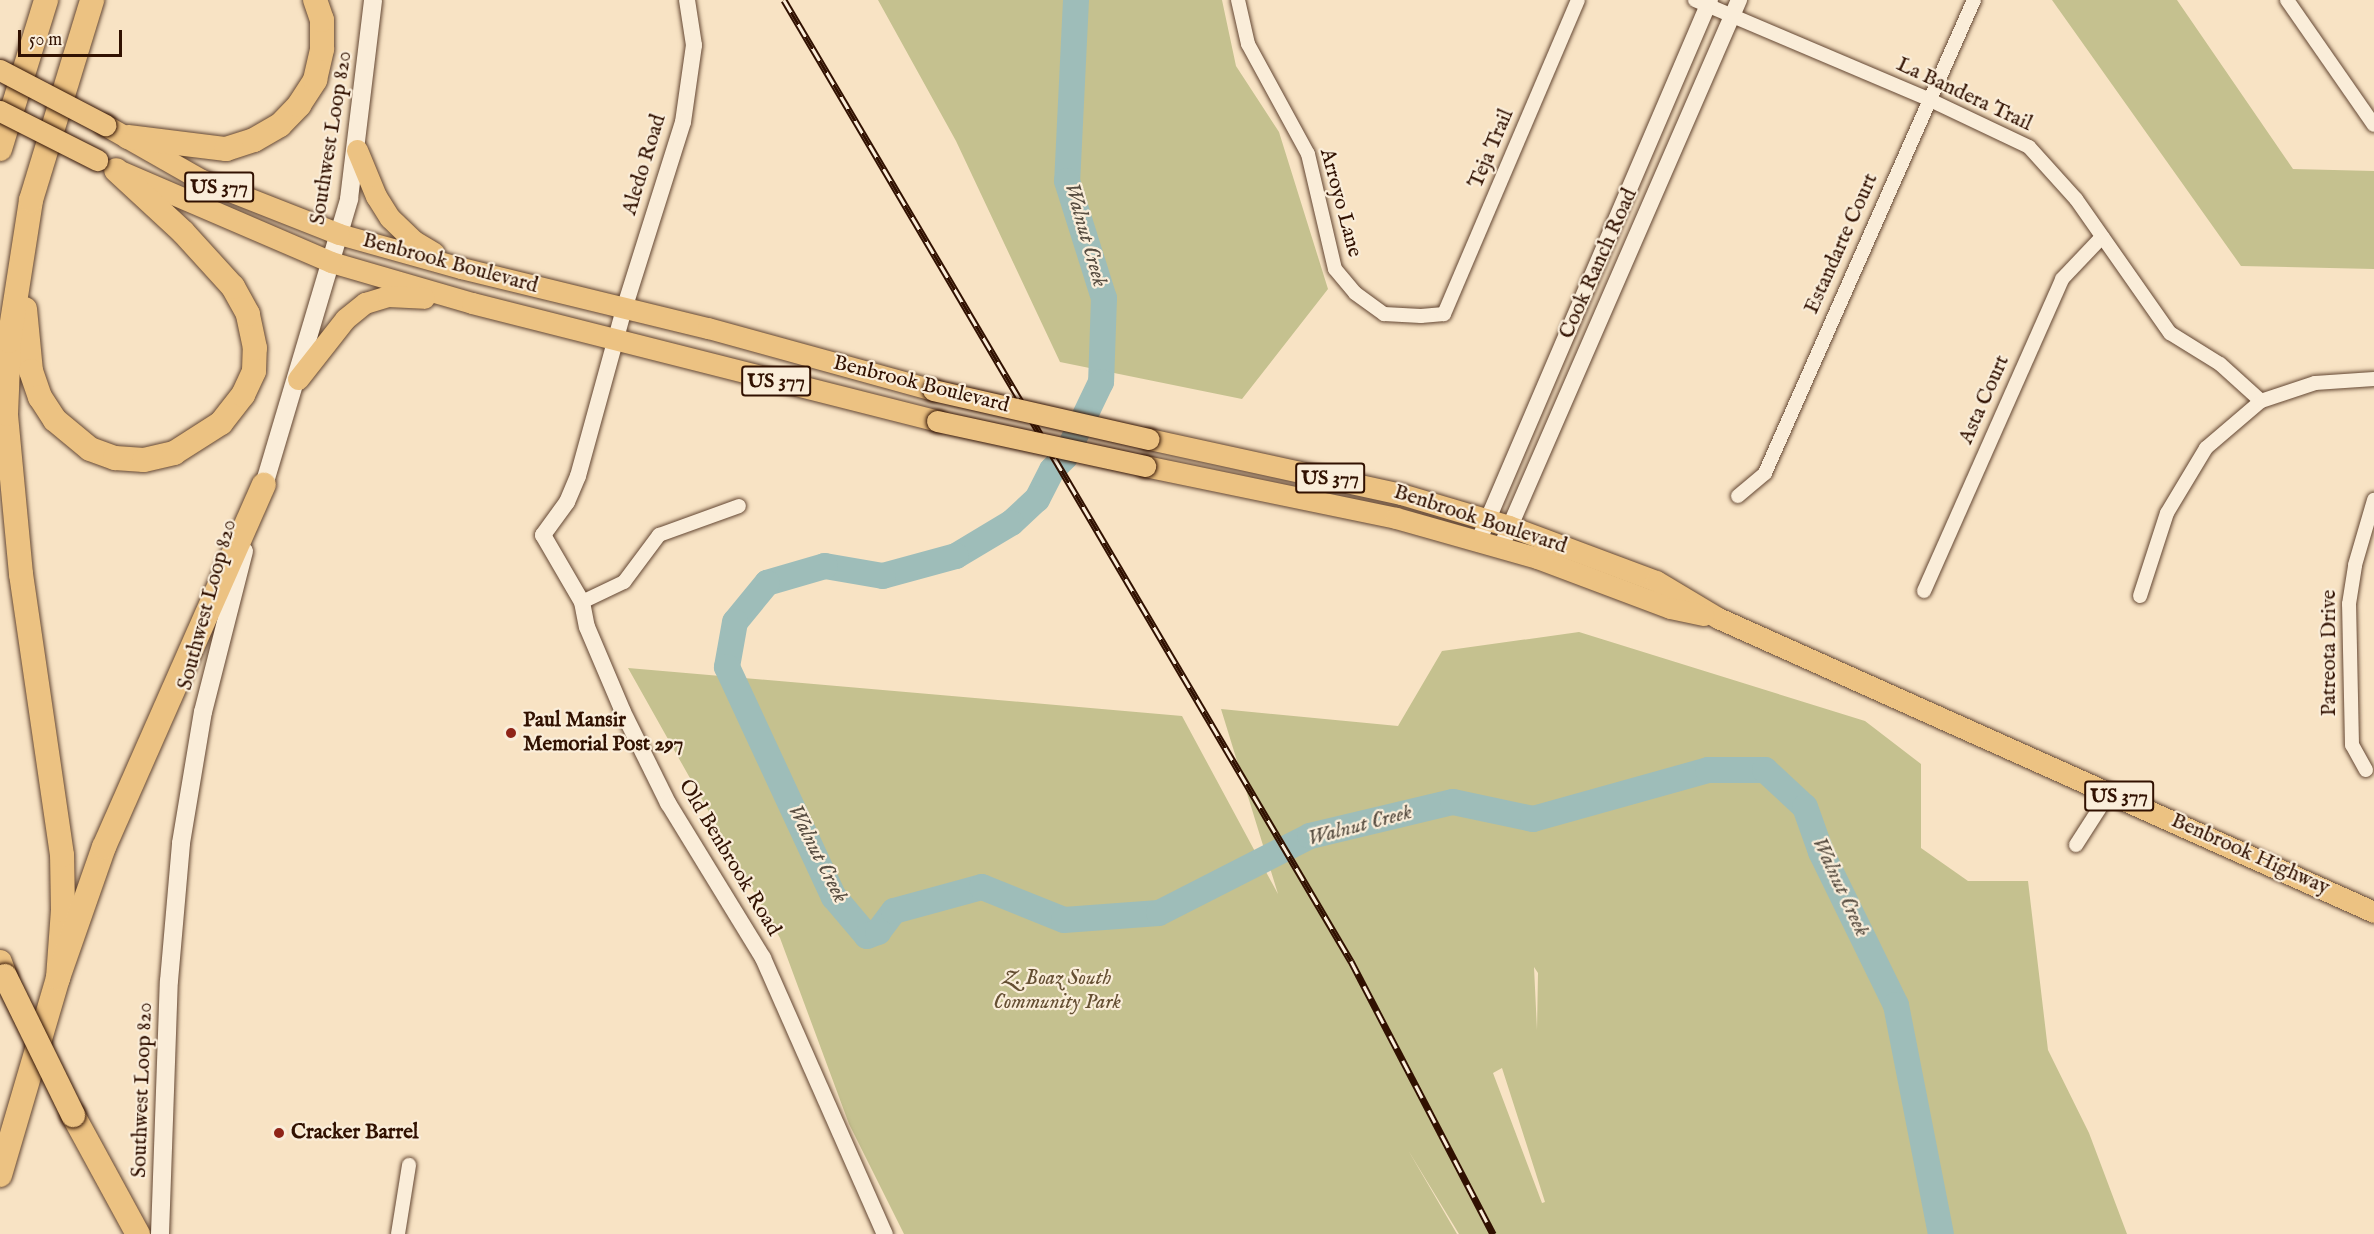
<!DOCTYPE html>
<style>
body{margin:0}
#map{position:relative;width:2374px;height:1234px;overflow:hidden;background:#f8e3c4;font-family:"IM FELL English",serif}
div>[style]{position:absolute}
.green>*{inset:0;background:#c5c18f}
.river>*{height:26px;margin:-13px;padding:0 13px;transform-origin:13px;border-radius:13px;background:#9ebdb9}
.roads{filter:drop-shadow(0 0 2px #634632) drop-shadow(0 0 2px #634632)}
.minor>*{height:14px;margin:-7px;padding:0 7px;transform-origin:7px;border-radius:7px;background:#faedd9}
.tertiary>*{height:16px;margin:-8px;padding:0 8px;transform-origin:8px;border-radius:8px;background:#faedd9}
.secondary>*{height:18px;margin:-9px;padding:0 9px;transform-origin:9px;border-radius:9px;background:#faedd9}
.primary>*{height:21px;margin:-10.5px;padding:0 10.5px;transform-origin:10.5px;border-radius:10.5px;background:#ecc282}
.trunk>*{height:21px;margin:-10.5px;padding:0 10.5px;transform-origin:10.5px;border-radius:10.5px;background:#ecc282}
.motorway>*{height:24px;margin:-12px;padding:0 12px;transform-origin:12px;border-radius:12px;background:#ecc282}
.rail>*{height:7px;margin-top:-3.5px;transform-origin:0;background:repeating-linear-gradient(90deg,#faedd9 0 14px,#311101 0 28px);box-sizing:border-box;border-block:2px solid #311101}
.bridges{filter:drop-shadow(0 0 2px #311101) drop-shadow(0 0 2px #311101)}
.primary-bridge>*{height:21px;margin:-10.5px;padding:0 10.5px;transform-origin:10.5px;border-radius:10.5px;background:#ecc282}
.trunk-bridge>*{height:21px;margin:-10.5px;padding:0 10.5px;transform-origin:10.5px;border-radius:10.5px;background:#ecc282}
.motorway-bridge>*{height:24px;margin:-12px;padding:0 12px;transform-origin:12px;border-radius:12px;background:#ecc282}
.dots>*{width:16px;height:16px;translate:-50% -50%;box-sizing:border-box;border:3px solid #faedd9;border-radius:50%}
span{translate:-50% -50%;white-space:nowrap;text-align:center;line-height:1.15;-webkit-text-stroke:4.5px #faedd9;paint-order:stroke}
.shield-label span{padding:2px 4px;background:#faedd9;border:2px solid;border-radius:4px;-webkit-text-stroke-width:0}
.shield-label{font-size:20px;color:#311101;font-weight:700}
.street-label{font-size:21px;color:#311101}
.poi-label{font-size:21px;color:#311101;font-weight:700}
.left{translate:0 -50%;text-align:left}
.park-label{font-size:21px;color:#654f33;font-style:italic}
.water-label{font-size:22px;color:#574d41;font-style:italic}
.scale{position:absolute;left:18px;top:30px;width:104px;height:27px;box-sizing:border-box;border:3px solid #311101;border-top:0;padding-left:8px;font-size:18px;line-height:21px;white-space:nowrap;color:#311101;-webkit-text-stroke:4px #faedd9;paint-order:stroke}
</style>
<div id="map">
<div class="green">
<div style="clip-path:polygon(878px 0,1222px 0,1236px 66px,1279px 132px,1328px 289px,1242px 399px,1060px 362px,956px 141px)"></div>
<div style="clip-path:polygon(2052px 0,2177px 0,2293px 169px,2374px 171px,2374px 269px,2241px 266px)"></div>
<div style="clip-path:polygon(evenodd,1579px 632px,1865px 721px,1921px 764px,1921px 848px,1968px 881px,2028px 881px,2048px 1050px,2089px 1133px,2127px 1234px,1459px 1234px,1408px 1150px,1457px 1234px,904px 1234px,849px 1124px,780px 938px,628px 668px,1182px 716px,1278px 894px,1221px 709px,1398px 726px,1442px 651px,1579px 632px,1534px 967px,1538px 973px,1537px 1030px,1534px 967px,1579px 632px,1502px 1068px,1545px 1202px,1542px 1203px,1493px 1073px,1502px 1068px)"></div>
</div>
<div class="river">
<div style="left:1076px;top:0;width:181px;rotate:92.8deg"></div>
<div style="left:1067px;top:181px;width:123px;rotate:72.5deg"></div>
<div style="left:1104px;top:298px;width:84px;rotate:92deg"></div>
<div style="left:1101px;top:382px;width:83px;rotate:115.6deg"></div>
<div style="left:1065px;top:457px;width:18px;rotate:135deg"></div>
<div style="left:1052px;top:470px;width:33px;rotate:117deg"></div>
<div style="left:1037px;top:499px;width:35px;rotate:137deg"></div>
<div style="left:1011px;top:523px;width:64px;rotate:149deg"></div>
<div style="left:956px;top:556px;width:76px;rotate:164.7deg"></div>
<div style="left:883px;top:576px;width:59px;rotate:-170.2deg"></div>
<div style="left:825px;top:566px;width:60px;rotate:163.7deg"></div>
<div style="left:767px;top:583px;width:50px;rotate:129.4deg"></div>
<div style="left:735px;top:622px;width:46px;rotate:100.1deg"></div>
<div style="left:727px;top:667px;width:254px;rotate:65.1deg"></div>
<div style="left:834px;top:897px;width:51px;rotate:49.8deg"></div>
<div style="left:867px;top:936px;width:12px;rotate:-20deg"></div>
<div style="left:878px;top:932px;width:26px;rotate:-53deg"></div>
<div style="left:894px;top:911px;width:91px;rotate:-15.3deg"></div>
<div style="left:982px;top:887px;width:88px;rotate:21.9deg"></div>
<div style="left:1064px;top:920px;width:95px;rotate:-4.2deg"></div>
<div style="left:1159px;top:913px;width:169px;rotate:-27deg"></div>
<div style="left:1310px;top:836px;width:147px;rotate:-13.4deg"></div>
<div style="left:1453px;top:802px;width:82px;rotate:12deg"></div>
<div style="left:1533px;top:819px;width:182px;rotate:-15.6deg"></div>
<div style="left:1708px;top:770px;width:57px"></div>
<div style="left:1765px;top:770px;width:54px;rotate:42.8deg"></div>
<div style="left:1805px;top:807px;width:48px;rotate:70.4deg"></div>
<div style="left:1821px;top:852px;width:170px;rotate:63.9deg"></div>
<div style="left:1896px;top:1005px;width:233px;rotate:78.9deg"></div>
</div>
<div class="roads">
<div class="minor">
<div style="left:1238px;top:0;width:45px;rotate:77.2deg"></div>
<div style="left:1248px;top:44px;width:125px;rotate:61.4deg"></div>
<div style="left:1308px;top:154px;width:118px;rotate:76.8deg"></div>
<div style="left:1335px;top:269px;width:31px;rotate:50deg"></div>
<div style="left:1355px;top:293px;width:36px;rotate:36deg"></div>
<div style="left:1384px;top:314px;width:37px;rotate:3deg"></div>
<div style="left:1421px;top:316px;width:23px;rotate:-5deg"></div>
<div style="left:1444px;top:314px;width:341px;rotate:-66.9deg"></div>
<div style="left:1695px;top:0;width:253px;rotate:23deg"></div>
<div style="left:1928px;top:99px;width:112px;rotate:25.4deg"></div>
<div style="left:2029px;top:147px;width:70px;rotate:47.9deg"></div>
<div style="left:2076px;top:199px;width:164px;rotate:55deg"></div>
<div style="left:2170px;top:333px;width:59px;rotate:31.8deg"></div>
<div style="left:2220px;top:364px;width:55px;rotate:42.1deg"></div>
<div style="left:2287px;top:0;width:152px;rotate:55.2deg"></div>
<div style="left:1738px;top:496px;width:35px;rotate:-40deg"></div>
<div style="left:1765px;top:473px;width:517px;rotate:-66.16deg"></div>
<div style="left:1924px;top:591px;width:341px;rotate:-66.1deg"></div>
<div style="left:2062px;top:279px;width:58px;rotate:-46.4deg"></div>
<div style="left:2140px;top:596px;width:87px;rotate:-72deg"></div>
<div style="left:2167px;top:513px;width:76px;rotate:-59deg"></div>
<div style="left:2206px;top:448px;width:72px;rotate:-40.5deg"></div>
<div style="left:2261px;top:401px;width:57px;rotate:-18.4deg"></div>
<div style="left:2315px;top:383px;width:59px;rotate:-3.9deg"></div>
<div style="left:582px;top:602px;width:47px;rotate:-25.5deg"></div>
<div style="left:624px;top:582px;width:59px;rotate:-53.3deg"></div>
<div style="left:659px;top:535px;width:85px;rotate:-19.9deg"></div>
<div style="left:2366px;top:770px;width:29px;rotate:-119deg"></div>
<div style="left:2352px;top:745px;width:141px;rotate:-91.2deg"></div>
<div style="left:2349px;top:604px;width:39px;rotate:-81deg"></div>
<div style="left:2355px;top:565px;width:68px;rotate:-73.7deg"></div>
<div style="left:2076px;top:845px;width:63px;rotate:-57.3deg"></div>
<div style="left:398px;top:1234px;width:70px;rotate:-80.9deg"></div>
</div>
<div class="tertiary">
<div style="left:687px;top:0;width:46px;rotate:81.2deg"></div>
<div style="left:694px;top:45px;width:78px;rotate:98.1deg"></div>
<div style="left:683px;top:122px;width:196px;rotate:107.5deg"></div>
<div style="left:624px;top:309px;width:173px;rotate:105.4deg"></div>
<div style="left:578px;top:476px;width:28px;rotate:113deg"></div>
<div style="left:567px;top:502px;width:41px;rotate:126deg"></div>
<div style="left:543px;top:535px;width:78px;rotate:59.8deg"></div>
<div style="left:582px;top:602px;width:25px;rotate:79deg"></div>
<div style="left:587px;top:627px;width:92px;rotate:67deg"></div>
<div style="left:623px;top:712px;width:102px;rotate:63.7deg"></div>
<div style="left:668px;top:803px;width:182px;rotate:58.5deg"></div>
<div style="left:763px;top:958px;width:302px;rotate:66.2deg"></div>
<div style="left:1479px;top:540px;width:587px;rotate:-66.84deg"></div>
<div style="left:1501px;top:547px;width:597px;rotate:-66.49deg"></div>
</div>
<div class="secondary">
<div style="left:261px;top:495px;width:309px;rotate:-73.4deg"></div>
<div style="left:349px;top:199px;width:200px;rotate:-83.1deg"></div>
<div style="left:160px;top:1234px;width:253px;rotate:-88deg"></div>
<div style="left:169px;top:981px;width:139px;rotate:-85deg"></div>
<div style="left:181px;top:843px;width:133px;rotate:-80.5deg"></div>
<div style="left:203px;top:712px;width:166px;rotate:-75.7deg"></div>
</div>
<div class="primary">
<div style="left:357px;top:150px;width:50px;rotate:67.6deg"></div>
<div style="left:376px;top:196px;width:26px;rotate:58deg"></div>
<div style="left:390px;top:218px;width:33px;rotate:44deg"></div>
<div style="left:414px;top:241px;width:23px;rotate:31deg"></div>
<div style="left:339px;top:234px;width:127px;rotate:15.6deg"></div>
<div style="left:461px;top:268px;width:254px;rotate:13.7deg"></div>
<div style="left:708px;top:328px;width:233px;rotate:15.4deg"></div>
<div style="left:331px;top:262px;width:147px;rotate:16.2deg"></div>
<div style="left:472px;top:303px;width:480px;rotate:14.2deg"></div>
<div style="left:298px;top:379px;width:76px;rotate:-51.9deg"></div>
<div style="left:345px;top:319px;width:26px;rotate:-39deg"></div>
<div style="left:365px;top:303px;width:24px;rotate:-17deg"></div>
<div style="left:388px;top:296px;width:36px;rotate:3deg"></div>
<div style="left:1149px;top:439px;width:258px;rotate:12.3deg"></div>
<div style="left:1401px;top:494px;width:113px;rotate:16.5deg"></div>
<div style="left:1509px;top:526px;width:157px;rotate:20.5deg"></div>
<div style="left:1656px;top:581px;width:72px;rotate:30.8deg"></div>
<div style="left:1718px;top:618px;width:719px;rotate:24.14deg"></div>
<div style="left:1145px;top:466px;width:256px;rotate:11.7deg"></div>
<div style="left:1396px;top:518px;width:147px;rotate:15.8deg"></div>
<div style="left:1537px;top:558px;width:142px;rotate:20.6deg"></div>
<div style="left:1670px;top:608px;width:34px;rotate:12deg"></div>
</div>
<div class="trunk">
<div style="left:105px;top:125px;width:112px;rotate:29.6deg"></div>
<div style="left:202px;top:180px;width:147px;rotate:21.5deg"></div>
<div style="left:122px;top:172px;width:228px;rotate:23.3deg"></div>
</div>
<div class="motorway">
<div style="left:128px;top:137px;width:99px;rotate:7deg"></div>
<div style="left:226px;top:149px;width:29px;rotate:-18deg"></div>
<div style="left:254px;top:140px;width:30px;rotate:-30deg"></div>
<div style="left:280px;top:125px;width:28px;rotate:-46deg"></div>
<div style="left:299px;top:105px;width:30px;rotate:-57deg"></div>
<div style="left:315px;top:80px;width:32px;rotate:-77deg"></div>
<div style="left:322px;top:49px;width:29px;rotate:-90deg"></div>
<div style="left:322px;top:20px;width:21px;rotate:-109deg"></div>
<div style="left:0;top:149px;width:156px;rotate:-72.8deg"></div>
<div style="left:25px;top:309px;width:62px;rotate:84.5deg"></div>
<div style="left:31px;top:371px;width:28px;rotate:71deg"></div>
<div style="left:40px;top:397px;width:27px;rotate:57deg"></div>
<div style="left:55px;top:420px;width:45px;rotate:39.6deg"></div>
<div style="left:90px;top:449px;width:27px;rotate:20deg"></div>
<div style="left:115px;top:458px;width:29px;rotate:4deg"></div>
<div style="left:144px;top:460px;width:31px;rotate:-13deg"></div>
<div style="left:174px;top:453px;width:56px;rotate:-32.6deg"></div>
<div style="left:221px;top:423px;width:36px;rotate:-52deg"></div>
<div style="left:243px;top:395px;width:26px;rotate:-65deg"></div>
<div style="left:254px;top:371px;width:23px;rotate:-88deg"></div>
<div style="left:255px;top:348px;width:35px;rotate:-102deg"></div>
<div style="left:248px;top:314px;width:31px;rotate:-119deg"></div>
<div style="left:233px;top:287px;width:74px;rotate:-132.3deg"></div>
<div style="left:183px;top:232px;width:91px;rotate:-137.2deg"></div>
<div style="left:0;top:962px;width:15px;rotate:70deg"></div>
<div style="left:58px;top:978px;width:68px;rotate:-85.8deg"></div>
<div style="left:63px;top:910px;width:55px;rotate:-91deg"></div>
<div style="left:62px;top:855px;width:284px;rotate:-98.3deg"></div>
<div style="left:21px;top:574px;width:161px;rotate:-95.4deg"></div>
<div style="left:6px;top:414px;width:73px;rotate:-87.6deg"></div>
<div style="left:9px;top:341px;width:143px;rotate:-81.1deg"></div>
<div style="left:31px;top:200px;width:209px;rotate:-73deg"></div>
<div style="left:73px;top:1115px;width:136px;rotate:61.4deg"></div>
<div style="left:0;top:1175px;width:205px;rotate:-73.6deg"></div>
<div style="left:58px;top:978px;width:139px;rotate:-70.7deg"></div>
<div style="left:104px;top:847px;width:396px;rotate:-66.2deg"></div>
</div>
</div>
<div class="rail">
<div style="left:784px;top:0;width:1116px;rotate:59.46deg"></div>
<div style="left:1351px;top:961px;width:308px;rotate:62.5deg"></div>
</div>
<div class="bridges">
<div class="primary-bridge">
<div style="left:933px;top:390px;width:221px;rotate:12.8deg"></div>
<div style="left:937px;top:421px;width:213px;rotate:12.2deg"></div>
</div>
<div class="trunk-bridge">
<div style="left:0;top:70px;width:119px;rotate:27.6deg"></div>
<div style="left:0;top:111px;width:109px;rotate:26.8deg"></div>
</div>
<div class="motorway-bridge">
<div style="left:5px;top:976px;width:155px;rotate:63.9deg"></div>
</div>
</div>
<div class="dots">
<div style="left:511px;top:733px;background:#8f2418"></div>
<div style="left:279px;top:1133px;background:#8f2418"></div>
</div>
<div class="shield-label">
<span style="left:219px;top:187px">US 377</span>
<span style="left:776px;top:381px">US 377</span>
<span style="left:1330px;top:478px">US 377</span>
<span style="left:2119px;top:796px">US 377</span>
</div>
<div class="street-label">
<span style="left:1964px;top:95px;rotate:25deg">La Bandera Trail</span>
<span style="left:332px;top:138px;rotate:-81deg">Southwest Loop 820</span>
<span style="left:1492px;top:149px;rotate:-67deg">Teja Trail</span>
<span style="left:645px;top:165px;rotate:-73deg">Aledo Road</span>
<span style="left:1340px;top:203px;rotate:75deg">Arroyo Lane</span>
<span style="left:1842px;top:244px;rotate:-66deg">Estandarte Court</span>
<span style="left:450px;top:264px;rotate:15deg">Benbrook Boulevard</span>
<span style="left:1599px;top:264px;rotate:-66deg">Cook Ranch Road</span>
<span style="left:921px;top:385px;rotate:14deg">Benbrook Boulevard</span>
<span style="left:1985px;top:400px;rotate:-66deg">Asta Court</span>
<span style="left:1480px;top:520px;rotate:18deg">Benbrook Boulevard</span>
<span style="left:208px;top:605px;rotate:-75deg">Southwest Loop 820</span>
<span style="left:2330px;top:653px;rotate:-90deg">Patreota Drive</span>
<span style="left:2250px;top:855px;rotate:24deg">Benbrook Highway</span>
<span style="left:729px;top:858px;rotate:59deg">Old Benbrook Road</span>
<span style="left:143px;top:1090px;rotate:-88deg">Southwest Loop 820</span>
</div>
<div class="poi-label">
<span class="left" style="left:523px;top:733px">Paul Mansir<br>Memorial Post 297</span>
<span class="left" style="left:291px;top:1133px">Cracker Barrel</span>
</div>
<div class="park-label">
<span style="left:1057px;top:991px">Z. Boaz South<br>Community Park</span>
</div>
<div class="water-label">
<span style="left:1085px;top:235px;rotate:74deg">Walnut Creek</span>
<span style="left:1360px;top:826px;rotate:-15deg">Walnut Creek</span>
<span style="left:817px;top:854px;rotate:63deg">Walnut Creek</span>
<span style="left:1840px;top:887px;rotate:65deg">Walnut Creek</span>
</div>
<div class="scale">50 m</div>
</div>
